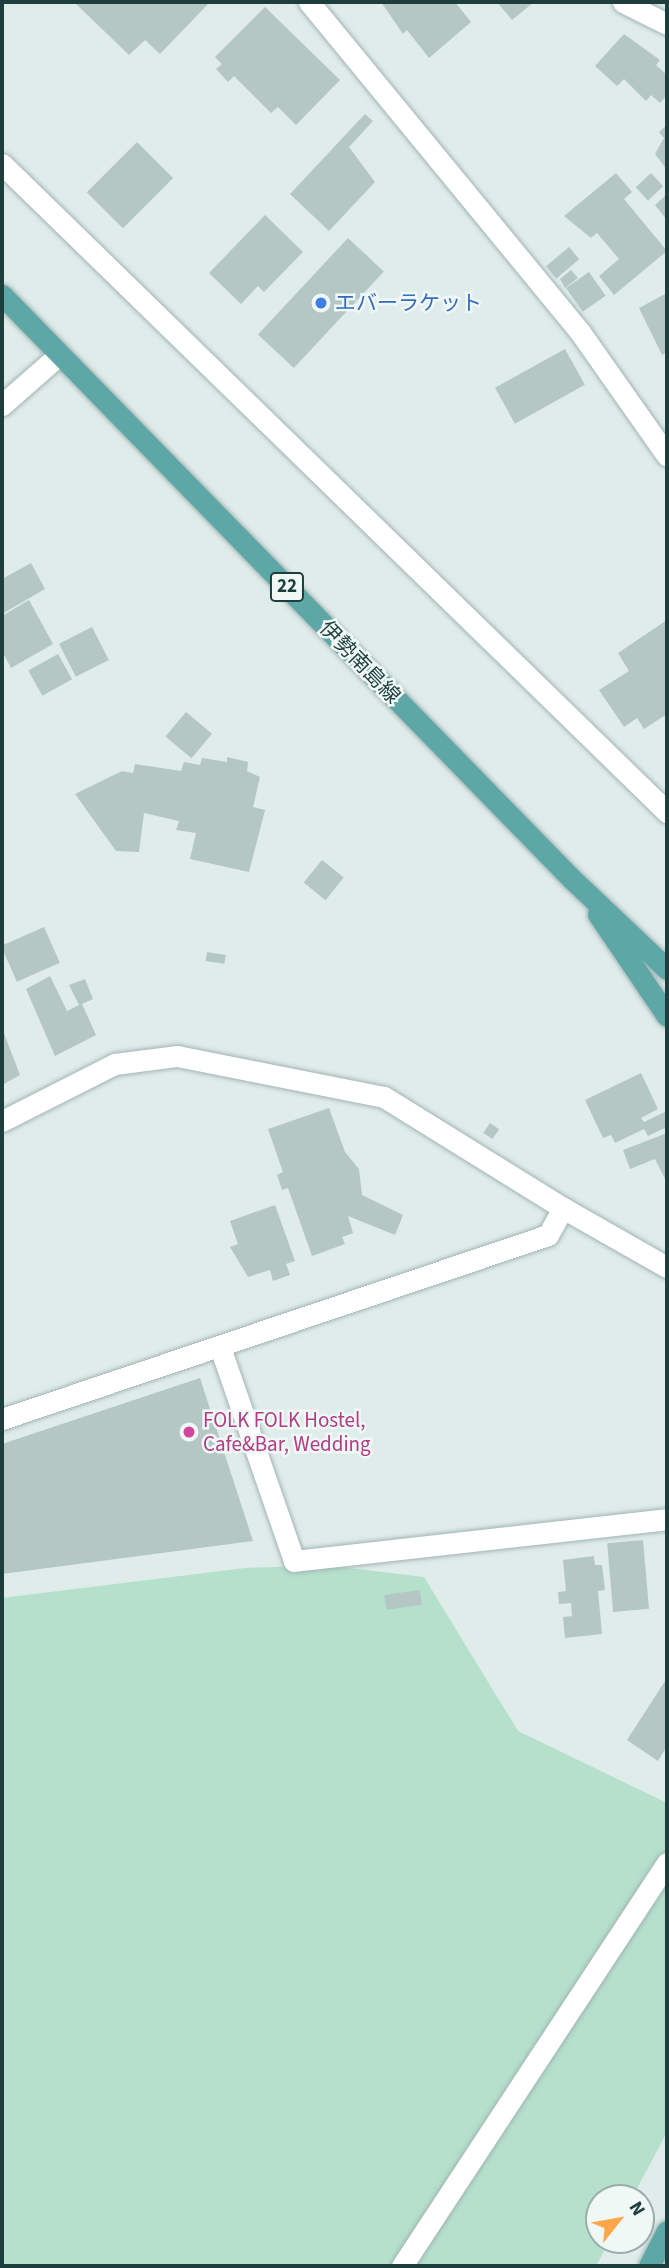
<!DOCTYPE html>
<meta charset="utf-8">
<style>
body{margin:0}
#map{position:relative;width:669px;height:2268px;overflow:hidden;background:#dfecea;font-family:"Source Sans 3","Noto Sans JP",sans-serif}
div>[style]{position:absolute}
.green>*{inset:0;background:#b5e0cc}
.building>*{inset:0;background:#b4c7c4;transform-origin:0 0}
.roads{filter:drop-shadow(0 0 2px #a1b4b3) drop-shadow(0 0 2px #a1b4b3)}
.minor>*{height:21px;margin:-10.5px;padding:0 10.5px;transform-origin:10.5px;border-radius:10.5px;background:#fff}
.primary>*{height:21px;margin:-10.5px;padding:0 10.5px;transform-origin:10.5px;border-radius:10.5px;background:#5ea7a7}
.dots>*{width:19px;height:19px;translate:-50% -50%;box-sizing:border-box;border:4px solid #f0f8f6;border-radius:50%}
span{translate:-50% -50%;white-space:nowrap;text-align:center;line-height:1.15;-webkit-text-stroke:5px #f0f8f6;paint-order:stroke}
.shield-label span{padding:2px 5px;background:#f0f8f6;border:2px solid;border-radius:5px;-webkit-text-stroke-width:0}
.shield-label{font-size:19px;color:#1e3e3e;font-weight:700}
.shop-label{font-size:21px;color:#366cbe}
.left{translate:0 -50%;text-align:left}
.street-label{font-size:21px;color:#1e3e3e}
.hotel-label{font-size:21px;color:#b23c85}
.frame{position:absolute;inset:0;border:4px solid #1e3e3e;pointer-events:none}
.north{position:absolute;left:585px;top:2184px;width:70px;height:70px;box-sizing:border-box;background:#f0f8f6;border:2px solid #9caeac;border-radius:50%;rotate:59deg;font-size:19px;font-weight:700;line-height:28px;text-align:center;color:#1e3e3e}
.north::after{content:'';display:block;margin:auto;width:24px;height:32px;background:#ffa64a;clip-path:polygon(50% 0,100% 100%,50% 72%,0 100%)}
</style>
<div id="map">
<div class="green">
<div style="clip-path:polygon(324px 1565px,424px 1577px,518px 1731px,667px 1803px,667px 2132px,632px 2198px,599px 2198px,599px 2240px,610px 2240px,596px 2266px,2px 2266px,2px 1598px,245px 1568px)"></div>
</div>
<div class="building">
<div style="clip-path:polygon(74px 2px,210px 2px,160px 54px,145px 40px,129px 55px)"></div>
<div style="clip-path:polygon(381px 2px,455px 2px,471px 22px,429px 58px,407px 30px,403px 34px)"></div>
<div style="clip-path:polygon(497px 2px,534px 2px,512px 20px)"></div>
<div style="clip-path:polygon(265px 7px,340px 80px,296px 125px,278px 107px,271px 113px,234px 76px,228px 82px,216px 69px,222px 64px,215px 57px)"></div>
<div style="clip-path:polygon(624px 34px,660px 60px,656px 65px,667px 75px,667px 95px,660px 103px,651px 95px,646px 101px,624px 79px,617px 86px,595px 66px)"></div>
<div style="clip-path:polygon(365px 114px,373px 121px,349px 147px,375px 182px,329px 231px,290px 194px)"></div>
<div style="clip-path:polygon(667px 125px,667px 170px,655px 154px,664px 138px,659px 132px)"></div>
<div style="left:137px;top:142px;width:51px;height:71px;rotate:45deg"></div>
<div style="clip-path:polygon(616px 173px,632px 192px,624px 199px,667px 251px,614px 295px,599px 276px,619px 259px,597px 233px,591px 238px,564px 216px)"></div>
<div style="left:651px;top:173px;width:18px;height:21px;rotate:47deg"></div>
<div style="clip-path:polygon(667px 194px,667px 220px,655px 205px)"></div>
<div style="clip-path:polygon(265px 215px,303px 252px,264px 292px,258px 286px,241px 304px,209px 273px)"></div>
<div style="left:348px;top:238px;width:49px;height:132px;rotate:43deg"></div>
<div style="left:569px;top:247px;width:16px;height:30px;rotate:50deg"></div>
<div style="clip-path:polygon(571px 270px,578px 278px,565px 288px,560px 279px)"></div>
<div style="left:589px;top:272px;width:29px;height:28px;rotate:55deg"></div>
<div style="clip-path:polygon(667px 293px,667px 352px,662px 355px,639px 308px)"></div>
<div style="left:565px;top:349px;width:41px;height:80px;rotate:61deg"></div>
<div style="clip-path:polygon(31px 563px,45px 589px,2px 614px,2px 579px)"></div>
<div style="clip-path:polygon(29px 600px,53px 644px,11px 668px,2px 651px,2px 616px)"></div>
<div style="clip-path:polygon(667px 620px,667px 714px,644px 729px,637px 718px,624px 727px,599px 690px,629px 671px,618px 653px)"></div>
<div style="left:92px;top:627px;width:37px;height:37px;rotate:63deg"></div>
<div style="left:58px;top:654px;width:29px;height:34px;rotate:61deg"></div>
<div style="left:186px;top:712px;width:34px;height:32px;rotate:40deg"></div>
<div style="clip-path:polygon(227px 757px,248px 762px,247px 771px,260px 777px,253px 807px,265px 810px,249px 872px,190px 859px,196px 833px,176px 830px,179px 821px,144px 813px,139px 852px,116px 851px,75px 794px,122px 771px,133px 773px,135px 764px,181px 771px,184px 762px,200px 765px,202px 758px,227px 762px)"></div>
<div style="left:322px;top:860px;width:28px;height:29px;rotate:39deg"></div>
<div style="left:44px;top:927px;width:39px;height:47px;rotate:66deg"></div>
<div style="left:207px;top:952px;width:19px;height:9px;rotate:9deg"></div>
<div style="clip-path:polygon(50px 976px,67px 1011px,79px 1005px,69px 985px,85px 979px,93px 999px,82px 1004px,96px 1035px,55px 1056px,26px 989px)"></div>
<div style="clip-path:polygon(2px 1028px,20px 1075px,2px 1085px)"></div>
<div style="clip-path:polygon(641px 1073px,658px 1109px,641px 1118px,644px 1122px,667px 1111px,667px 1127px,648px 1136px,644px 1129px,615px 1143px,611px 1135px,603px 1138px,585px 1100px)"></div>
<div style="clip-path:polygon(329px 1108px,345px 1152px,359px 1169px,362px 1195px,403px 1215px,395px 1235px,348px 1216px,353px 1233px,342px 1237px,345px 1244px,312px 1256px,288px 1188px,282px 1190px,277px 1175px,283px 1172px,268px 1129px)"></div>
<div style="left:490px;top:1123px;width:11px;height:12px;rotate:34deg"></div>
<div style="clip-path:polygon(667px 1133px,667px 1183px,655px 1159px,630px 1169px,623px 1150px)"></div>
<div style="clip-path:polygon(275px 1205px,295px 1261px,286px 1264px,290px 1275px,273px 1281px,270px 1270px,248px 1277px,230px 1247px,238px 1244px,230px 1221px)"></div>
<div style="clip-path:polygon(200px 1378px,253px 1541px,2px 1574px,2px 1444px)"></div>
<div style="left:643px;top:1540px;width:69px;height:36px;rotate:85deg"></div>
<div style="clip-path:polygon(594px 1556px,595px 1565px,602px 1565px,605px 1590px,598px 1591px,602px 1634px,565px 1638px,563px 1617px,572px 1616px,571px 1603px,559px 1604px,558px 1592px,566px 1591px,563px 1560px)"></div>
<div style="left:420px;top:1590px;width:15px;height:36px;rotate:82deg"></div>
<div style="clip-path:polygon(667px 1678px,667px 1746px,658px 1761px,627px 1740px)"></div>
</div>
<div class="roads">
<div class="minor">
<div style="left:309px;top:2px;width:427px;rotate:50.6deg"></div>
<div style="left:580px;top:332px;width:151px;rotate:54.9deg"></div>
<div style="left:623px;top:2px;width:49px;rotate:26.6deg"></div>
<div style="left:2px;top:164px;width:929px;rotate:44.26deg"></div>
<div style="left:2px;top:405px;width:77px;rotate:-41.3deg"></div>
<div style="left:2px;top:1121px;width:127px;rotate:-26.8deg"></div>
<div style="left:115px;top:1064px;width:63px;rotate:-7.4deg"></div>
<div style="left:177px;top:1056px;width:211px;rotate:11.2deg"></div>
<div style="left:384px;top:1097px;width:211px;rotate:31.8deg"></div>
<div style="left:220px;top:1347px;width:226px;rotate:70.9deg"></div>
<div style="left:294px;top:1561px;width:375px;rotate:-6.4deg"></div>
<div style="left:2px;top:1419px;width:576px;rotate:-18.62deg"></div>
<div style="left:548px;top:1235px;width:31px;rotate:-61deg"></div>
<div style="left:563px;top:1208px;width:120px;rotate:29.6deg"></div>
<div style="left:402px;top:2266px;width:482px;rotate:-56.7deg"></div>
</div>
<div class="primary">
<div style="left:2px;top:295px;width:816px;rotate:45.7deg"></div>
<div style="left:572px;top:879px;width:131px;rotate:43.5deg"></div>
<div style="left:598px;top:914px;width:123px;rotate:55.9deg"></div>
<div style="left:649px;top:2266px;width:39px;rotate:-63deg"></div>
</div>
</div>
<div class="dots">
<div style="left:321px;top:303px;background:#3f7fe0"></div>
<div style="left:189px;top:1432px;background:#d1479c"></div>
</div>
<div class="shield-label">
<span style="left:287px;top:587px">22</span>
</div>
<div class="shop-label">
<span class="left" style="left:335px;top:303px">エバーラケット</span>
</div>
<div class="street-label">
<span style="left:360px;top:662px;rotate:46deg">伊勢南島線</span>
</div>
<div class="hotel-label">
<span class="left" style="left:203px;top:1432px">FOLK FOLK Hostel,<br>Cafe&amp;Bar, Wedding</span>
</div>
<div class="frame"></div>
<div class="north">N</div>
</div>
